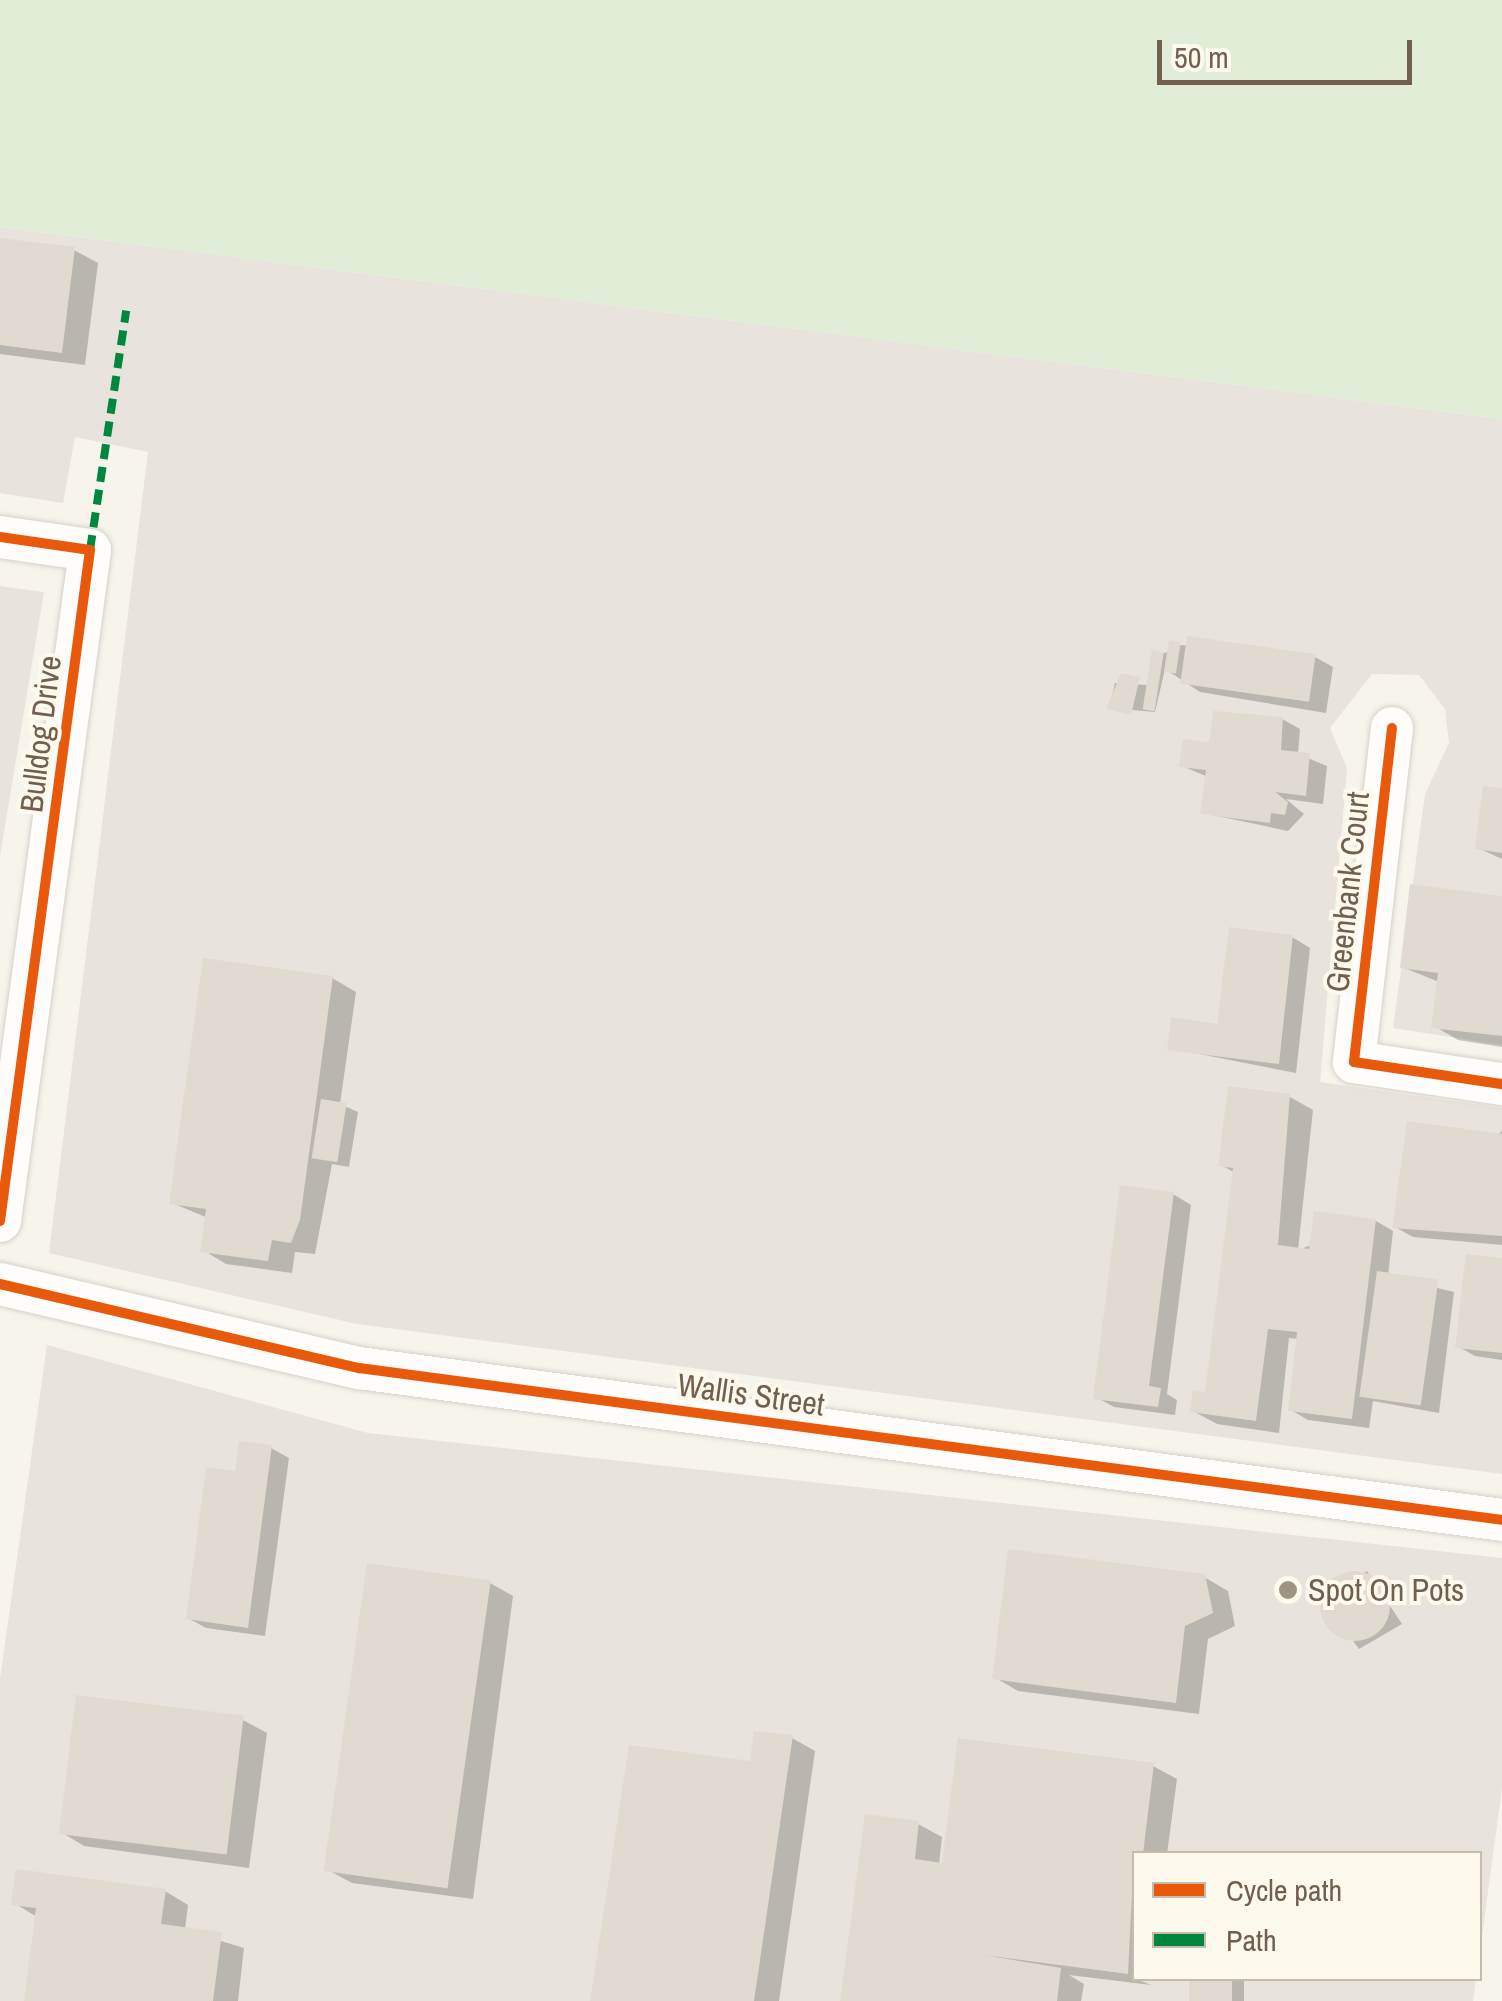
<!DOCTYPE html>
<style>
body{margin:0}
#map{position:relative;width:1502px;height:2001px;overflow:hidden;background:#f6f4eb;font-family:"Archivo Narrow",sans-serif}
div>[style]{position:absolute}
.industrial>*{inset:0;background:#e8e4dd}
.green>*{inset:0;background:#e1edd7}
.shadow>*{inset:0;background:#0003;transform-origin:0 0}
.building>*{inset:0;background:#e0dad1;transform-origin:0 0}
.round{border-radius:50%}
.roads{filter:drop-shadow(0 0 2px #d5d1ca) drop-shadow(0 0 2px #d5d1ca)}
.minor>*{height:42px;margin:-21px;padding:0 21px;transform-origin:21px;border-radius:21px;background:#fefdfc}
.quiet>*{height:8px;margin-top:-4px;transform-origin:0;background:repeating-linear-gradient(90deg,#00873e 0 15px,transparent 0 23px)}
.cycleway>*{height:10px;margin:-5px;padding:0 5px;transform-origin:5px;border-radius:5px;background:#e8590c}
.dots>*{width:28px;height:28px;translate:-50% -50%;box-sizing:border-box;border:5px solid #fef9ed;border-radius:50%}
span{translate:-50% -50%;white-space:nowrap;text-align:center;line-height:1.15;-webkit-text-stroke:8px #fef9ed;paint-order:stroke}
.street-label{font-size:32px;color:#735f4d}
.poi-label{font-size:32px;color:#735f4d}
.left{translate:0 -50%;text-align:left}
.legend{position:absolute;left:1132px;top:1851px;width:350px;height:130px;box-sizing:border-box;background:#fef9ed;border:2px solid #c6bbad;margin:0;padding:12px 18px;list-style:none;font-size:30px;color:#735f4d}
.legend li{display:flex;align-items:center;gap:20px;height:50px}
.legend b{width:50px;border:2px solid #c6bbad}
.scale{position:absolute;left:1157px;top:40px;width:255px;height:45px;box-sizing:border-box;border:5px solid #735f4d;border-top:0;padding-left:12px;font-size:30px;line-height:35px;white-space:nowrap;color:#735f4d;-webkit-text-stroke:8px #fef9ed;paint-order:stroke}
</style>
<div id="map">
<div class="industrial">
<div style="clip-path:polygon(0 227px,1502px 419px,1502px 1045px,1393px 1028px,1425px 794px,1449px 743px,1445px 709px,1419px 675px,1372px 674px,1330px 728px,1347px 768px,1320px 1082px,1502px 1108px,1502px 1474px,357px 1324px,49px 1253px,148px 452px,75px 437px,63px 503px,0 493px)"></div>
<div style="clip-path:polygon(0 586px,44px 592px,0 856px)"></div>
<div style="clip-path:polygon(47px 1345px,368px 1433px,1502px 1558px,1502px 1788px,1480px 1951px,1480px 1854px,1134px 1854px,1134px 1978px,1476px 1979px,1473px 2001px,0 2001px,0 1679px)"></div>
</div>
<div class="green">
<div style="clip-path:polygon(0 0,1502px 0,1502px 419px,0 227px)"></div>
</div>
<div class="shadow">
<div style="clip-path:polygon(0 240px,74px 250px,98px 263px,85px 365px,0 354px)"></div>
<div style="clip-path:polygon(1180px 645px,1315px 657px,1333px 667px,1326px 713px,1200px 692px,1165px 669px,1155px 712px,1109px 708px,1115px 683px,1147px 685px,1163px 654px)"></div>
<div style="clip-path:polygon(1282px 719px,1300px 729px,1298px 754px,1327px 766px,1323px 804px,1286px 799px,1304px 814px,1288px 831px,1203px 813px,1208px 777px,1182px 766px)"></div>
<div style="clip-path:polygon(1502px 791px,1502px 859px,1478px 848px)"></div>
<div style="clip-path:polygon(1502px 898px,1502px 1047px,1458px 1040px,1434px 1026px,1439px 982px,1402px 967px)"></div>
<div style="clip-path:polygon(1292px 937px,1310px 948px,1296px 1073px,1169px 1048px,1219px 1027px)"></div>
<div style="clip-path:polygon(332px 978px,356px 992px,340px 1104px,358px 1112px,349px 1167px,332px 1164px,315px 1254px,295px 1252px,292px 1273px,226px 1264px,203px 1250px,208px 1218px,172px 1203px)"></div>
<div style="clip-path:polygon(1290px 1097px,1313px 1110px,1298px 1250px,1376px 1221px,1393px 1231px,1388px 1276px,1454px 1292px,1439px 1413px,1373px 1401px,1369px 1428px,1308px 1420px,1291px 1410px,1299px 1339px,1289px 1338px,1279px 1433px,1217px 1424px,1193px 1411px,1207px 1395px,1235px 1173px,1221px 1165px)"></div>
<div style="clip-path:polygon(1502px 1131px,1502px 1245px,1413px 1237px,1395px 1227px)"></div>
<div style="clip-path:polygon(1173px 1194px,1191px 1205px,1167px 1394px,1177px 1400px,1175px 1415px,1114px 1407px,1096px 1397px)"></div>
<div style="clip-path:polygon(1502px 1261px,1502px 1360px,1475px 1356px,1457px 1346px)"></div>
<div style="clip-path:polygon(271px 1448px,289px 1458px,265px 1636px,206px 1628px,188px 1618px,237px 1474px)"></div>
<div style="clip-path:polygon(1367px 1571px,1402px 1624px,1359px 1649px,1321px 1597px)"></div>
<div style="clip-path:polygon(1204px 1577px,1228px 1591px,1235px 1626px,1208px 1639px,1199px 1714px,1018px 1691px,994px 1677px)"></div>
<div style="clip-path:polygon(490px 1583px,513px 1596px,473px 1899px,352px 1883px,328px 1870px)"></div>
<div style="clip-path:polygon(243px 1720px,267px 1733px,249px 1868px,84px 1846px,61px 1832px)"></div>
<div style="clip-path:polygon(792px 1738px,815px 1751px,779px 2001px,593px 2001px,752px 1763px)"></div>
<div style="clip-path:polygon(1153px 1766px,1177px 1779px,1167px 1854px,1134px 1854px,1134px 1978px,1151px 1985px,1069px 1975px,1084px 1984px,1081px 2001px,843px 2001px,918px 1824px,942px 1837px,939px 1865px)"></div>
<div style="clip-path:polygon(165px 1891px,188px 1905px,185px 1930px,244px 1948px,238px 2001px,27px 2001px,37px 1917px,14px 1903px)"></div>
<div style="left:1191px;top:1978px;width:53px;height:23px"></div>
</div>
<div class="building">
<div style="clip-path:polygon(0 238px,75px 247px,62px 353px,0 345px)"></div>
<div style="left:1187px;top:636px;width:130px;height:48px;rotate:8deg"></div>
<div style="left:1169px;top:640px;width:12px;height:32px;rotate:9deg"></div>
<div style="left:1152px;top:650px;width:12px;height:60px;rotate:9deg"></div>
<div style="clip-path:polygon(1121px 673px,1140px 677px,1131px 715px,1106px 709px)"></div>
<div style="clip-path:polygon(1213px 711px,1283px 717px,1281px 750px,1310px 753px,1306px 796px,1275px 792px,1288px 802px,1285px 815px,1271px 813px,1270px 823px,1200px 814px,1206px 770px,1179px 767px,1183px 739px,1209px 742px)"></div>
<div style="clip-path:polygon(1483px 786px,1502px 788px,1502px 853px,1475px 849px)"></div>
<div style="clip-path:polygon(1410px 884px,1502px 896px,1502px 1036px,1431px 1028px,1438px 973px,1400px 968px)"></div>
<div style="clip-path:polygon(1229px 927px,1293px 935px,1279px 1064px,1167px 1050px,1171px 1017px,1217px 1024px)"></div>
<div style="clip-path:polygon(203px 958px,333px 976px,300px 1220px,291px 1243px,272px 1240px,268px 1261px,200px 1252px,206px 1209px,169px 1204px)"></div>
<div style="clip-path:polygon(1228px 1086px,1290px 1094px,1278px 1245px,1309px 1249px,1314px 1211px,1376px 1219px,1352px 1419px,1288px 1411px,1297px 1332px,1268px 1329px,1256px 1421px,1190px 1412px,1193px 1390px,1205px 1392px,1233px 1168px,1218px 1166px)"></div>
<div style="left:321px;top:1099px;width:26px;height:60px;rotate:9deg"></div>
<div style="clip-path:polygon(1407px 1121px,1502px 1134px,1502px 1236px,1392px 1228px)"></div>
<div style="clip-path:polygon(1120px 1185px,1174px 1192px,1149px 1386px,1161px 1388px,1158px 1407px,1093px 1399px)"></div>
<div style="clip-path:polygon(1466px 1254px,1502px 1258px,1502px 1353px,1455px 1348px)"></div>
<div style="left:1377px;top:1271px;width:62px;height:127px;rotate:8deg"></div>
<div style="clip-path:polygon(239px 1441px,272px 1445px,248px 1628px,186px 1619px,206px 1467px,235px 1471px)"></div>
<div style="clip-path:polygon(1008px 1549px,1205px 1574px,1213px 1613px,1185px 1626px,1176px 1703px,992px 1679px)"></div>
<div style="left:367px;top:1563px;width:125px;height:311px;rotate:8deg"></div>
<div class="round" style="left:1320px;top:1571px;width:70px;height:70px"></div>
<div style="left:76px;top:1695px;width:169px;height:140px;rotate:7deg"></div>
<div style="clip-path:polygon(754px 1731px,793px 1735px,754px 2001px,590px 2001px,629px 1745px,750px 1761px)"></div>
<div style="clip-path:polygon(958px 1738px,1154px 1763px,1143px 1854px,1134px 1854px,1128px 1974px,984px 1955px,1061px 1968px,1057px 2001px,840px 2001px,865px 1814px,919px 1821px,915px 1859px,942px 1863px)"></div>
<div style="clip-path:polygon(16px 1869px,166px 1889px,161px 1924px,222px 1932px,213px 2001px,24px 2001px,36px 1908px,11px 1905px)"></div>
<div style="left:1189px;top:1978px;width:43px;height:23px"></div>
</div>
<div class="roads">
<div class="minor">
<div style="left:0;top:537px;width:91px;rotate:8.2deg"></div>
<div style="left:90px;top:550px;width:677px;rotate:97.64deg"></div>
<div style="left:1392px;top:728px;width:336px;rotate:96.5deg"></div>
<div style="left:1354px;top:1062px;width:150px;rotate:8.5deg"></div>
<div style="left:0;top:1284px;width:369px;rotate:13.2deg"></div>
<div style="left:359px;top:1368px;width:1153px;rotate:7.57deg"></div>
</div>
</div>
<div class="quiet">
<div style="left:90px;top:550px;width:242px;rotate:-81.4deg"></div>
</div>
<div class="cycleway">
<div style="left:0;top:537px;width:91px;rotate:8.2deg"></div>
<div style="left:90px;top:550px;width:677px;rotate:97.64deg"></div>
<div style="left:1392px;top:728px;width:336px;rotate:96.5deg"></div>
<div style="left:1354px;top:1062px;width:150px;rotate:8.5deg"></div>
<div style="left:0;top:1284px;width:369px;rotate:13.2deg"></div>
<div style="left:359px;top:1368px;width:1153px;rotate:7.57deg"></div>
</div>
<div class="dots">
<div style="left:1288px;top:1590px;background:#a19384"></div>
</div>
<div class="street-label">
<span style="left:41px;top:734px;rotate:-83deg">Bulldog Drive</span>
<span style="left:1348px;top:892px;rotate:-84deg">Greenbank Court</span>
<span style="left:751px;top:1395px;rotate:8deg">Wallis Street</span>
</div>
<div class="poi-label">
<span class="left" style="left:1308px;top:1590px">Spot On Pots</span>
</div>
<ul class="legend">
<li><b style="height:12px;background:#e8590c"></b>Cycle path</li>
<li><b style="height:12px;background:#00873e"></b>Path</li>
</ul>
<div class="scale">50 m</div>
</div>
